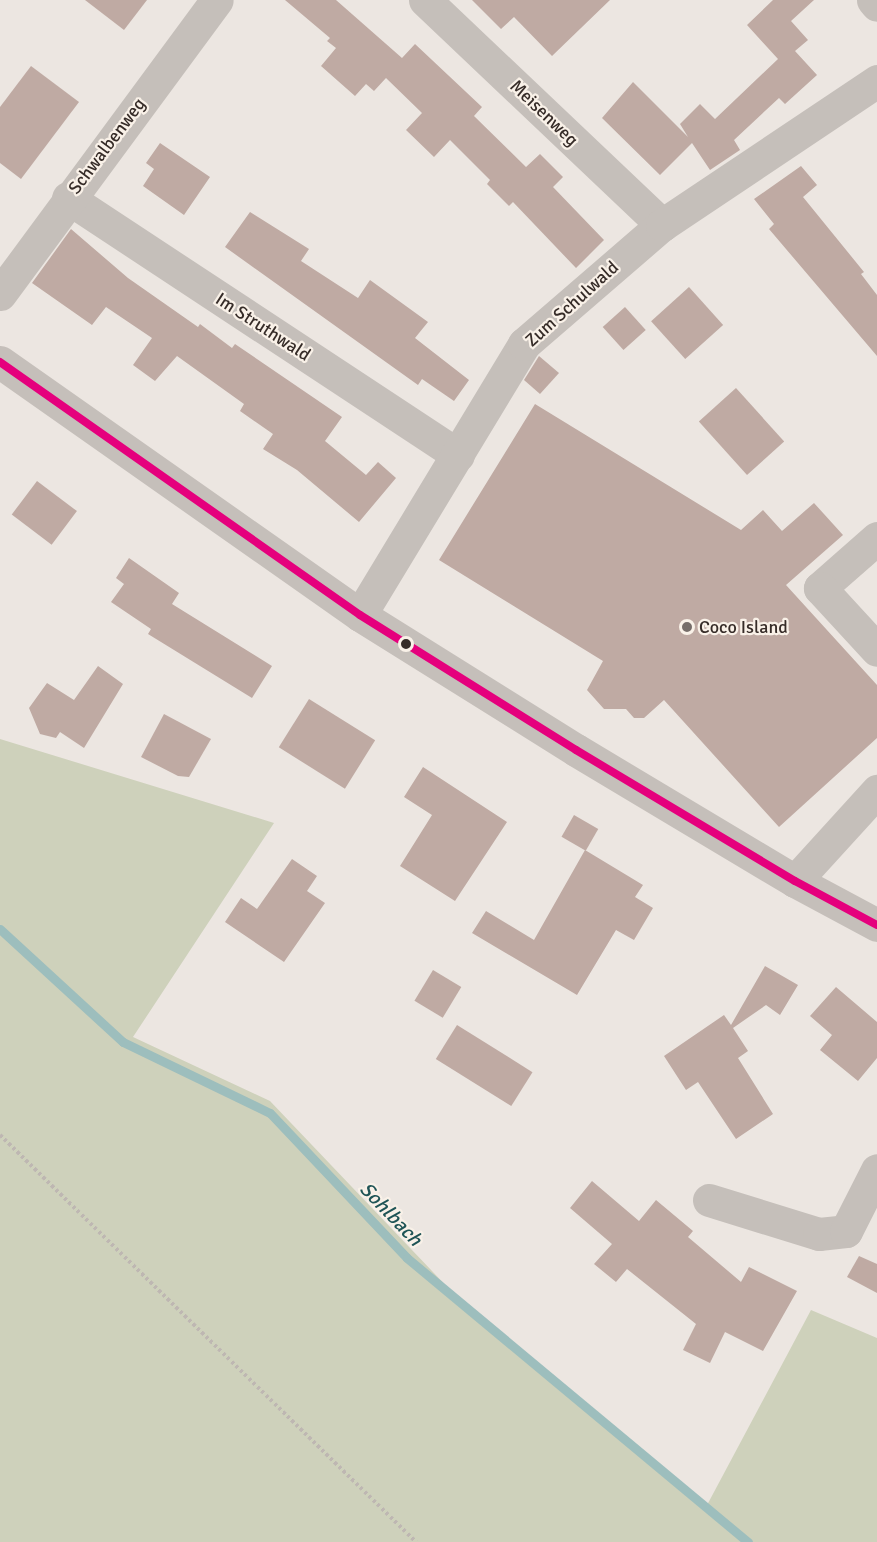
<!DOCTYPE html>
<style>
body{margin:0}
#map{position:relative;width:877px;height:1542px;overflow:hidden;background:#ece6e1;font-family:Signika,sans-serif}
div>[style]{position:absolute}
.green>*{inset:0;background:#ced1bb}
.stream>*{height:9px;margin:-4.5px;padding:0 4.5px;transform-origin:4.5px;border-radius:4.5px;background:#9dbebd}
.building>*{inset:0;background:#bfaaa3;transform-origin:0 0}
.path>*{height:4px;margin-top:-2px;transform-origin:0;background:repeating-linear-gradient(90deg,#beb7b2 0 3px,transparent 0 6px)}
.minor>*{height:33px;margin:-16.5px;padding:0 16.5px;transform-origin:16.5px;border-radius:16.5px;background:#c5bfba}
.bus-1>*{height:8px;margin:-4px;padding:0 4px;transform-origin:4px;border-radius:4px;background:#e5007d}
.dots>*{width:16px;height:16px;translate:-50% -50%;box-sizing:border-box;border:3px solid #f9f1e8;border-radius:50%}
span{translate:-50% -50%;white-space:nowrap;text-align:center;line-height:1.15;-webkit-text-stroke:4.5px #f9f1e8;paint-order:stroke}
.street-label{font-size:18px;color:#362c28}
.poi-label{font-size:18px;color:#362c28}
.left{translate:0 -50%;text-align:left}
.water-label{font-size:20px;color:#1f5456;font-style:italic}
</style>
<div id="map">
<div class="green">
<div style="clip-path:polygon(0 739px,274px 823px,133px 1037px,270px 1101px,452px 1292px,706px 1507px,811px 1310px,877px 1338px,877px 1542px,0 1542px)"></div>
</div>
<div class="stream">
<div style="left:0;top:929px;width:167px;rotate:42.6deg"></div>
<div style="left:123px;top:1042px;width:163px;rotate:25.8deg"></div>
<div style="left:270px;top:1113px;width:199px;rotate:46.6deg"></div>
<div style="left:407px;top:1258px;width:444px;rotate:39.8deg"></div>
</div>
<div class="building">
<div style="clip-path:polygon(85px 0,147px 0,124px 30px)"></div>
<div style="clip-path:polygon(285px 0,336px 0,402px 58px,415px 44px,482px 107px,474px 116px,526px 167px,540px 154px,563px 177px,553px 187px,604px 240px,576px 268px,513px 202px,509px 206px,487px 184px,490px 180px,450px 140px,434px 157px,406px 130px,422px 113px,386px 78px,374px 91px,366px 84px,355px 96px,321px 66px,336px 48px,327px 41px,330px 38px)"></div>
<div style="clip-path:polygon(472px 0,610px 0,552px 56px,514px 17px,501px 29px)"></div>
<div style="clip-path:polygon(773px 0,814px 0,791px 21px,808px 40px,795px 51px,817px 75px,785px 104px,779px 98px,734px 140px,740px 150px,710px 170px,692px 143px,660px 175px,602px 118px,633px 82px,688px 137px,680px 124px,700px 104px,715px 119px,778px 59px,747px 25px)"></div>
<div style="clip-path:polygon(31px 66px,79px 102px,21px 179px,0 163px,0 107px)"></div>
<div style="clip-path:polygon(160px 143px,210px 177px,184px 215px,143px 186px,154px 169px,146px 163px)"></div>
<div style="clip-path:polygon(801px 166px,817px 185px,803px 197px,864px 272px,861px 274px,877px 295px,877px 356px,769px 229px,774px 224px,754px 199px)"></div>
<div style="clip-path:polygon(250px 212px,309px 249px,301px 261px,358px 298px,370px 280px,428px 322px,415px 338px,469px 380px,454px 401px,422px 379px,418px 385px,225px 247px)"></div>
<div style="clip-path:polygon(71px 229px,128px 278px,198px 327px,200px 324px,232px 348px,235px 344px,342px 417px,325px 441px,366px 475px,378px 462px,396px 478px,359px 522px,297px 470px,263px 449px,273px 434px,240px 411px,244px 404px,177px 356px,155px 381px,133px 365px,152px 338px,106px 307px,92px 325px,32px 283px)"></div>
<div style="left:689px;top:287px;width:51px;height:51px;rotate:48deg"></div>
<div style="left:625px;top:307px;width:31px;height:30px;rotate:48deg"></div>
<div style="clip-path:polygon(539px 356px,559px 373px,540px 394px,524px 380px)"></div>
<div style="left:736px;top:388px;width:72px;height:50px;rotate:48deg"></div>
<div style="clip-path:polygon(535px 404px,741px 530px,763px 510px,782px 531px,814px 503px,843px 535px,786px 585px,877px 685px,877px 738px,779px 827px,664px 700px,644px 718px,634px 718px,626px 709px,604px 709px,587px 690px,603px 661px,439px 560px)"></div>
<div style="left:37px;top:481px;width:50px;height:42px;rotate:37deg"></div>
<div style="clip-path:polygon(129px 558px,179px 593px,172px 604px,272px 666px,252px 698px,148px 634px,151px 629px,111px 602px,124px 584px,116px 578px)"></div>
<div style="clip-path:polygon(98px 666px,123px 684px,84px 748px,60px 732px,56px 738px,40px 734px,29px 708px,47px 683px,74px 700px)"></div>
<div style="left:309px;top:699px;width:78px;height:57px;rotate:32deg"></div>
<div style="clip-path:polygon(164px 714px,211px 739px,189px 777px,178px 776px,141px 757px)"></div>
<div style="clip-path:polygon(423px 767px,507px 822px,455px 901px,400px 866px,432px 815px,404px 797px)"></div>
<div style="left:574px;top:815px;width:28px;height:25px;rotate:30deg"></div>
<div style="clip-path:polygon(585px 850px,643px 885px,635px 897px,653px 908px,634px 940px,616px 930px,577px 995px,472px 933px,486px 911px,534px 940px)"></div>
<div style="clip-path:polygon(292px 859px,317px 876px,307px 891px,325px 903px,284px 962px,225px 922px,241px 898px,257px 909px)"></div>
<div style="clip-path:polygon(765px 966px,798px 985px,780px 1015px,766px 1005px,733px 1028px,748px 1051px,738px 1058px,773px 1114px,736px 1139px,698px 1082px,686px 1090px,664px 1056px,724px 1015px,731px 1025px)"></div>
<div style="left:433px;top:970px;width:33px;height:36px;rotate:31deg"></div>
<div style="clip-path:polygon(836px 987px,877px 1022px,877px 1058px,858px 1081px,820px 1050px,832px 1035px,810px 1016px)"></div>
<div style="left:457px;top:1025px;width:89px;height:40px;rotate:32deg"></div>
<div style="clip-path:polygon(592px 1181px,639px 1221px,656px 1200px,693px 1231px,688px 1237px,741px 1282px,749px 1267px,797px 1291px,763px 1351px,725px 1332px,710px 1363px,683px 1350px,696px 1324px,627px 1269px,616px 1282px,594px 1264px,612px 1244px,570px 1208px)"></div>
<div style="clip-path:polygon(859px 1256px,877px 1264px,877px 1293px,847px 1277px)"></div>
</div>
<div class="path">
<div style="left:0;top:1135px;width:582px;rotate:44.37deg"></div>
</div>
<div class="minor">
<div style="left:425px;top:0;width:327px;rotate:43.5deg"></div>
<div style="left:873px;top:0;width:6px;rotate:51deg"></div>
<div style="left:68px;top:198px;width:467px;rotate:33.4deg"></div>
<div style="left:0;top:294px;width:365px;rotate:-53.6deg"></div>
<div style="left:0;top:362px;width:440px;rotate:35.1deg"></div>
<div style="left:360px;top:615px;width:255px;rotate:32deg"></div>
<div style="left:576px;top:750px;width:255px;rotate:30.9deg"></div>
<div style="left:795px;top:881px;width:93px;rotate:28.2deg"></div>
<div style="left:877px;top:538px;width:76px;rotate:138.7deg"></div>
<div style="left:820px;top:588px;width:84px;rotate:47.4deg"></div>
<div style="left:360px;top:615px;width:317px;rotate:-58.8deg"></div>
<div style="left:524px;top:344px;width:182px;rotate:-40.8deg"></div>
<div style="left:662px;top:225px;width:259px;rotate:-33.8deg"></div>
<div style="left:795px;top:881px;width:122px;rotate:-47.7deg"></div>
<div style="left:709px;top:1200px;width:115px;rotate:17.2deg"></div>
<div style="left:819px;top:1234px;width:27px;rotate:-6deg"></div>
<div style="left:846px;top:1231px;width:68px;rotate:-63.1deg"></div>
</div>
<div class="bus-1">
<div style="left:0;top:362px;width:440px;rotate:35.1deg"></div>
<div style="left:360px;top:615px;width:255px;rotate:32deg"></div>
<div style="left:576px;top:750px;width:255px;rotate:30.9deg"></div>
<div style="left:795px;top:881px;width:93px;rotate:28.2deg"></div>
</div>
<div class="dots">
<div style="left:687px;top:627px;background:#766d69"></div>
<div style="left:406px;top:644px;background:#362c28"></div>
</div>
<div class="street-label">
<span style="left:544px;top:113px;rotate:44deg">Meisenweg</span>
<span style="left:107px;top:146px;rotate:-53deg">Schwalbenweg</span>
<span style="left:572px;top:304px;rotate:-42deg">Zum Schulwald</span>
<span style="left:263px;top:327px;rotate:33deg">Im Struthwald</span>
</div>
<div class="poi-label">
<span class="left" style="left:699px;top:627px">Coco Island</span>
</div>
<div class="water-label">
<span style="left:391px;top:1214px;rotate:46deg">Sohlbach</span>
</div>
</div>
